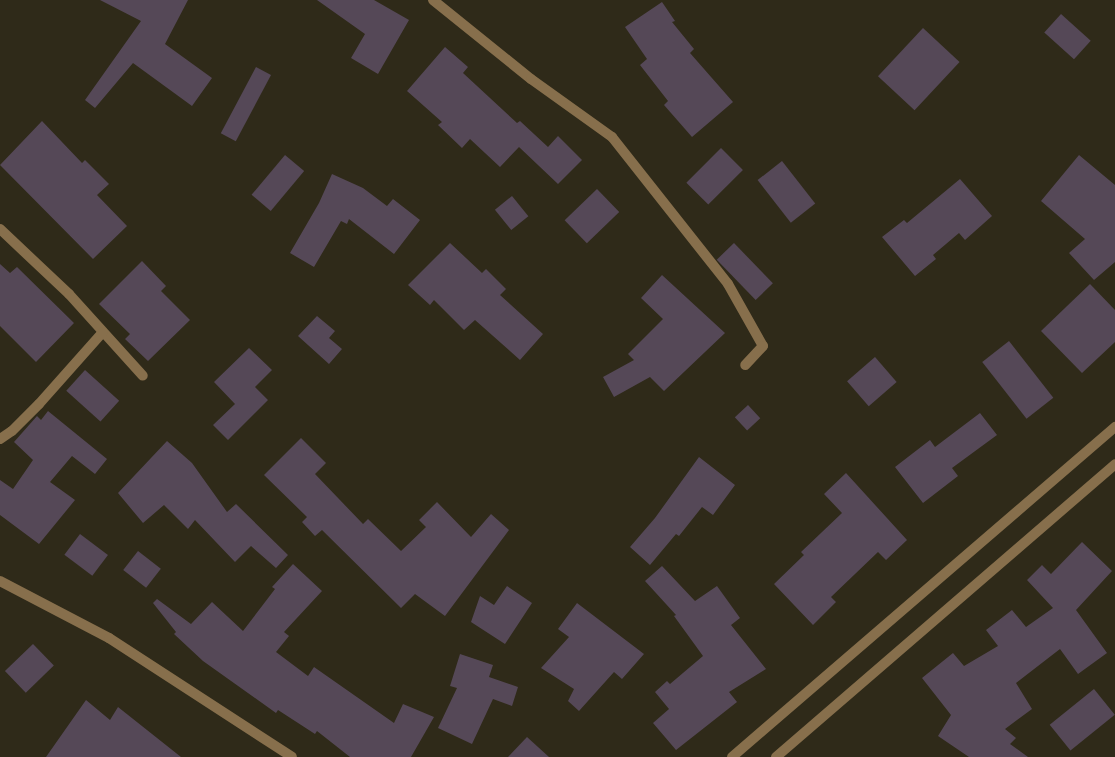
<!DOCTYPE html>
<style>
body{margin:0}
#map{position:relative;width:1115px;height:757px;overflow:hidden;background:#2f2a19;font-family:Signika,sans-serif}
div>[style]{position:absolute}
.building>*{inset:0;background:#554857;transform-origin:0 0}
.minor>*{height:10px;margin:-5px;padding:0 5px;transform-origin:5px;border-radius:5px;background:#876f4c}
span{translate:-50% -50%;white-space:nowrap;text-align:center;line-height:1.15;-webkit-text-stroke:3px #2f2a19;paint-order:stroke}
</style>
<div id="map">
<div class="building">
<div style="clip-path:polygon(100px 0,188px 0,165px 44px,212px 78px,192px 106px,133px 63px,95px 108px,85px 100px,141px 21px)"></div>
<div style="clip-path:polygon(317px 0,374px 0,409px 20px,378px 74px,351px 58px,365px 34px)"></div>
<div style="clip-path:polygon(662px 2px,675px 21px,672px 22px,694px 49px,690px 53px,733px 102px,692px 137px,664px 105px,668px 101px,640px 65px,647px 59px,625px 27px)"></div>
<div style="left:1061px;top:14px;width:40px;height:25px;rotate:42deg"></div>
<div style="left:923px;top:28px;width:50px;height:66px;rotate:43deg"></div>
<div style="clip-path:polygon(445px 47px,468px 67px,463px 73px,517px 123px,520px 121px,548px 147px,558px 136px,582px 160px,558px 184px,519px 147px,500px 167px,470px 139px,462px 148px,438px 125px,442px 122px,407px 91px)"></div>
<div style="left:256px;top:67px;width:17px;height:75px;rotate:28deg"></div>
<div style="clip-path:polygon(42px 121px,82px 163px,85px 160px,109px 184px,97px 195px,127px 226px,93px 259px,0 165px)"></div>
<div style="left:721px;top:148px;width:31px;height:49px;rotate:45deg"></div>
<div style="left:285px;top:155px;width:25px;height:52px;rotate:40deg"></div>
<div style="clip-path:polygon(1079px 155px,1115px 185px,1115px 262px,1094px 280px,1069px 253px,1085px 239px,1041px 201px)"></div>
<div style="left:782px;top:161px;width:54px;height:31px;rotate:52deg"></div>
<div style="clip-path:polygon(332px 174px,363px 188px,387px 206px,393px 199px,420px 220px,394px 254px,349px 219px,347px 224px,341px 221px,314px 267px,290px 253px,319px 203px)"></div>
<div style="clip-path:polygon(960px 179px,992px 216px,965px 240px,959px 233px,933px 255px,936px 259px,915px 276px,882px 237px,904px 220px,907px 223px)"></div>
<div style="left:597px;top:189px;width:32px;height:45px;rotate:46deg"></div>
<div style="left:512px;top:196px;width:26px;height:22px;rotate:51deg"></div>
<div style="clip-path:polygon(450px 243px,482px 273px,486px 269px,506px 289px,500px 295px,543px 334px,520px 360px,475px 320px,464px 330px,434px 300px,430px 305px,408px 285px)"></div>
<div style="left:734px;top:243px;width:56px;height:24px;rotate:46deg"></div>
<div style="clip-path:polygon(142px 261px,166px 286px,161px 291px,190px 320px,148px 361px,125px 339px,130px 334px,99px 304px)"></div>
<div style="clip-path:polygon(0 264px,10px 273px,17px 267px,74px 323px,36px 362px,0 326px)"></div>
<div style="clip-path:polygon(662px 275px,725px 333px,664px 391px,650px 377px,614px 397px,603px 377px,634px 360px,628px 354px,663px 319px,641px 298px)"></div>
<div style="clip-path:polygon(1090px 284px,1115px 310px,1115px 342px,1082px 373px,1041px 331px)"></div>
<div style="clip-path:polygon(317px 316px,335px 331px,329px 338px,342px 349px,329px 364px,298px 336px)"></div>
<div style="left:1009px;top:341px;width:72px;height:34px;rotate:52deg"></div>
<div style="clip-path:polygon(249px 348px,272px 370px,255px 387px,268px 400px,228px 440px,213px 425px,235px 404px,214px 382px)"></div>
<div style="left:875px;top:357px;width:33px;height:37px;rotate:49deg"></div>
<div style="left:85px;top:370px;width:46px;height:28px;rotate:42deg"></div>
<div style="left:748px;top:405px;width:18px;height:18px;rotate:47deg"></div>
<div style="clip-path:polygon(48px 411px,107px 459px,95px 474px,72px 456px,50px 482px,75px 500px,39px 544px,0 515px,0 480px,13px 489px,33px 460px,14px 442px,37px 416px,41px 420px)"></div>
<div style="clip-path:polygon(980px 413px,997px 435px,952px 468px,958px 476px,923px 503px,895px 467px,930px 440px,935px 447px)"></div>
<div style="clip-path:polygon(301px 438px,326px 463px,315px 474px,363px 524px,368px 519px,401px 551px,426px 527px,419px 520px,437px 502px,471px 537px,491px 514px,509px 530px,445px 616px,415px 594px,401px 608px,322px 530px,315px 536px,302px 522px,307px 517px,264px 475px)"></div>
<div style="clip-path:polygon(167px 441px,192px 463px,227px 512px,236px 504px,288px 555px,276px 568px,251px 546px,235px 562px,195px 520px,188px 529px,164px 505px,143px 523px,118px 493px)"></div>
<div style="clip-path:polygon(699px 457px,735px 485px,713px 515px,702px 507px,679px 536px,676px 534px,650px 565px,630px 547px,655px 518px)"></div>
<div style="clip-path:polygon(846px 473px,907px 540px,886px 560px,878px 552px,831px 597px,836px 602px,813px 625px,774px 584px,804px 555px,801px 552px,842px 513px,824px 494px)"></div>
<div style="left:80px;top:534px;width:35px;height:26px;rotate:37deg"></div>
<div style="clip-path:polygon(1082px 542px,1112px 571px,1076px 610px,1107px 653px,1078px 674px,1060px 649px,1016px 683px,1032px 709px,1005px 729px,1016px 738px,1010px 744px,1028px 757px,969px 757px,938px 736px,951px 715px,922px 678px,953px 653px,964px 666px,998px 646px,986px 630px,1012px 610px,1026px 627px,1053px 608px,1027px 580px,1042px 565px,1051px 574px)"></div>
<div style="left:138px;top:551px;width:29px;height:24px;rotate:38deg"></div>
<div style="clip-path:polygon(293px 564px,322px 591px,284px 632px,289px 636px,276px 652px,308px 676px,314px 667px,394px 723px,403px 704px,434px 717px,411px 757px,350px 757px,317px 731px,315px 734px,278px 710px,276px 713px,203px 661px,174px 634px,176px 632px,153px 603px,157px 599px,191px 624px,212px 602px,243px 631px,275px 589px,272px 587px)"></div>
<div style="clip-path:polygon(662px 566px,695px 601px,717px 586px,740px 618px,731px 625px,766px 669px,729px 692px,737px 702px,676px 750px,653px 723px,669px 709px,655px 692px,667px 681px,670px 684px,703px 656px,674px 616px,676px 615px,645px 581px)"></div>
<div style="clip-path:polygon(507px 586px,532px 603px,505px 644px,471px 622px,480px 596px,494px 605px)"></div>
<div style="clip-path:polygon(577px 603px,644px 654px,622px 679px,614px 672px,579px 711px,568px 701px,574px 689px,541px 668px,569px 637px,558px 629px)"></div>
<div style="left:33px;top:644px;width:30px;height:39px;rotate:46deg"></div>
<div style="clip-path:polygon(460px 654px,493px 665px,489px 677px,518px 687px,512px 706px,493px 699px,472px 744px,438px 728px,457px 688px,450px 686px)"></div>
<div style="left:1094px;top:689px;width:33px;height:57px;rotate:51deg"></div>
<div style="clip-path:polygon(86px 700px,110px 720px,118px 707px,181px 757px,46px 757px)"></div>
<div style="clip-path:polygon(527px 737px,549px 757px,508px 757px)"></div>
</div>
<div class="minor">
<div style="left:433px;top:0;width:126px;rotate:38.9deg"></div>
<div style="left:531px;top:79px;width:100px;rotate:35.6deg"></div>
<div style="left:612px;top:137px;width:187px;rotate:51.7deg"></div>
<div style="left:728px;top:284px;width:71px;rotate:60.6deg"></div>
<div style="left:763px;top:346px;width:26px;rotate:133deg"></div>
<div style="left:0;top:229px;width:95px;rotate:43.3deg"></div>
<div style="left:69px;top:294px;width:110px;rotate:47.9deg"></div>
<div style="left:0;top:439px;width:14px;rotate:-34deg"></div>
<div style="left:12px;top:431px;width:38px;rotate:-45deg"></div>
<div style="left:39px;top:404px;width:96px;rotate:-48.4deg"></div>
<div style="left:0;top:581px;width:123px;rotate:27.6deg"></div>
<div style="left:109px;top:638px;width:218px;rotate:33deg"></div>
<div style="left:732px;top:757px;width:506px;rotate:-40.75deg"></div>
<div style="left:776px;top:757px;width:448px;rotate:-40.8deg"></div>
</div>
</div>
